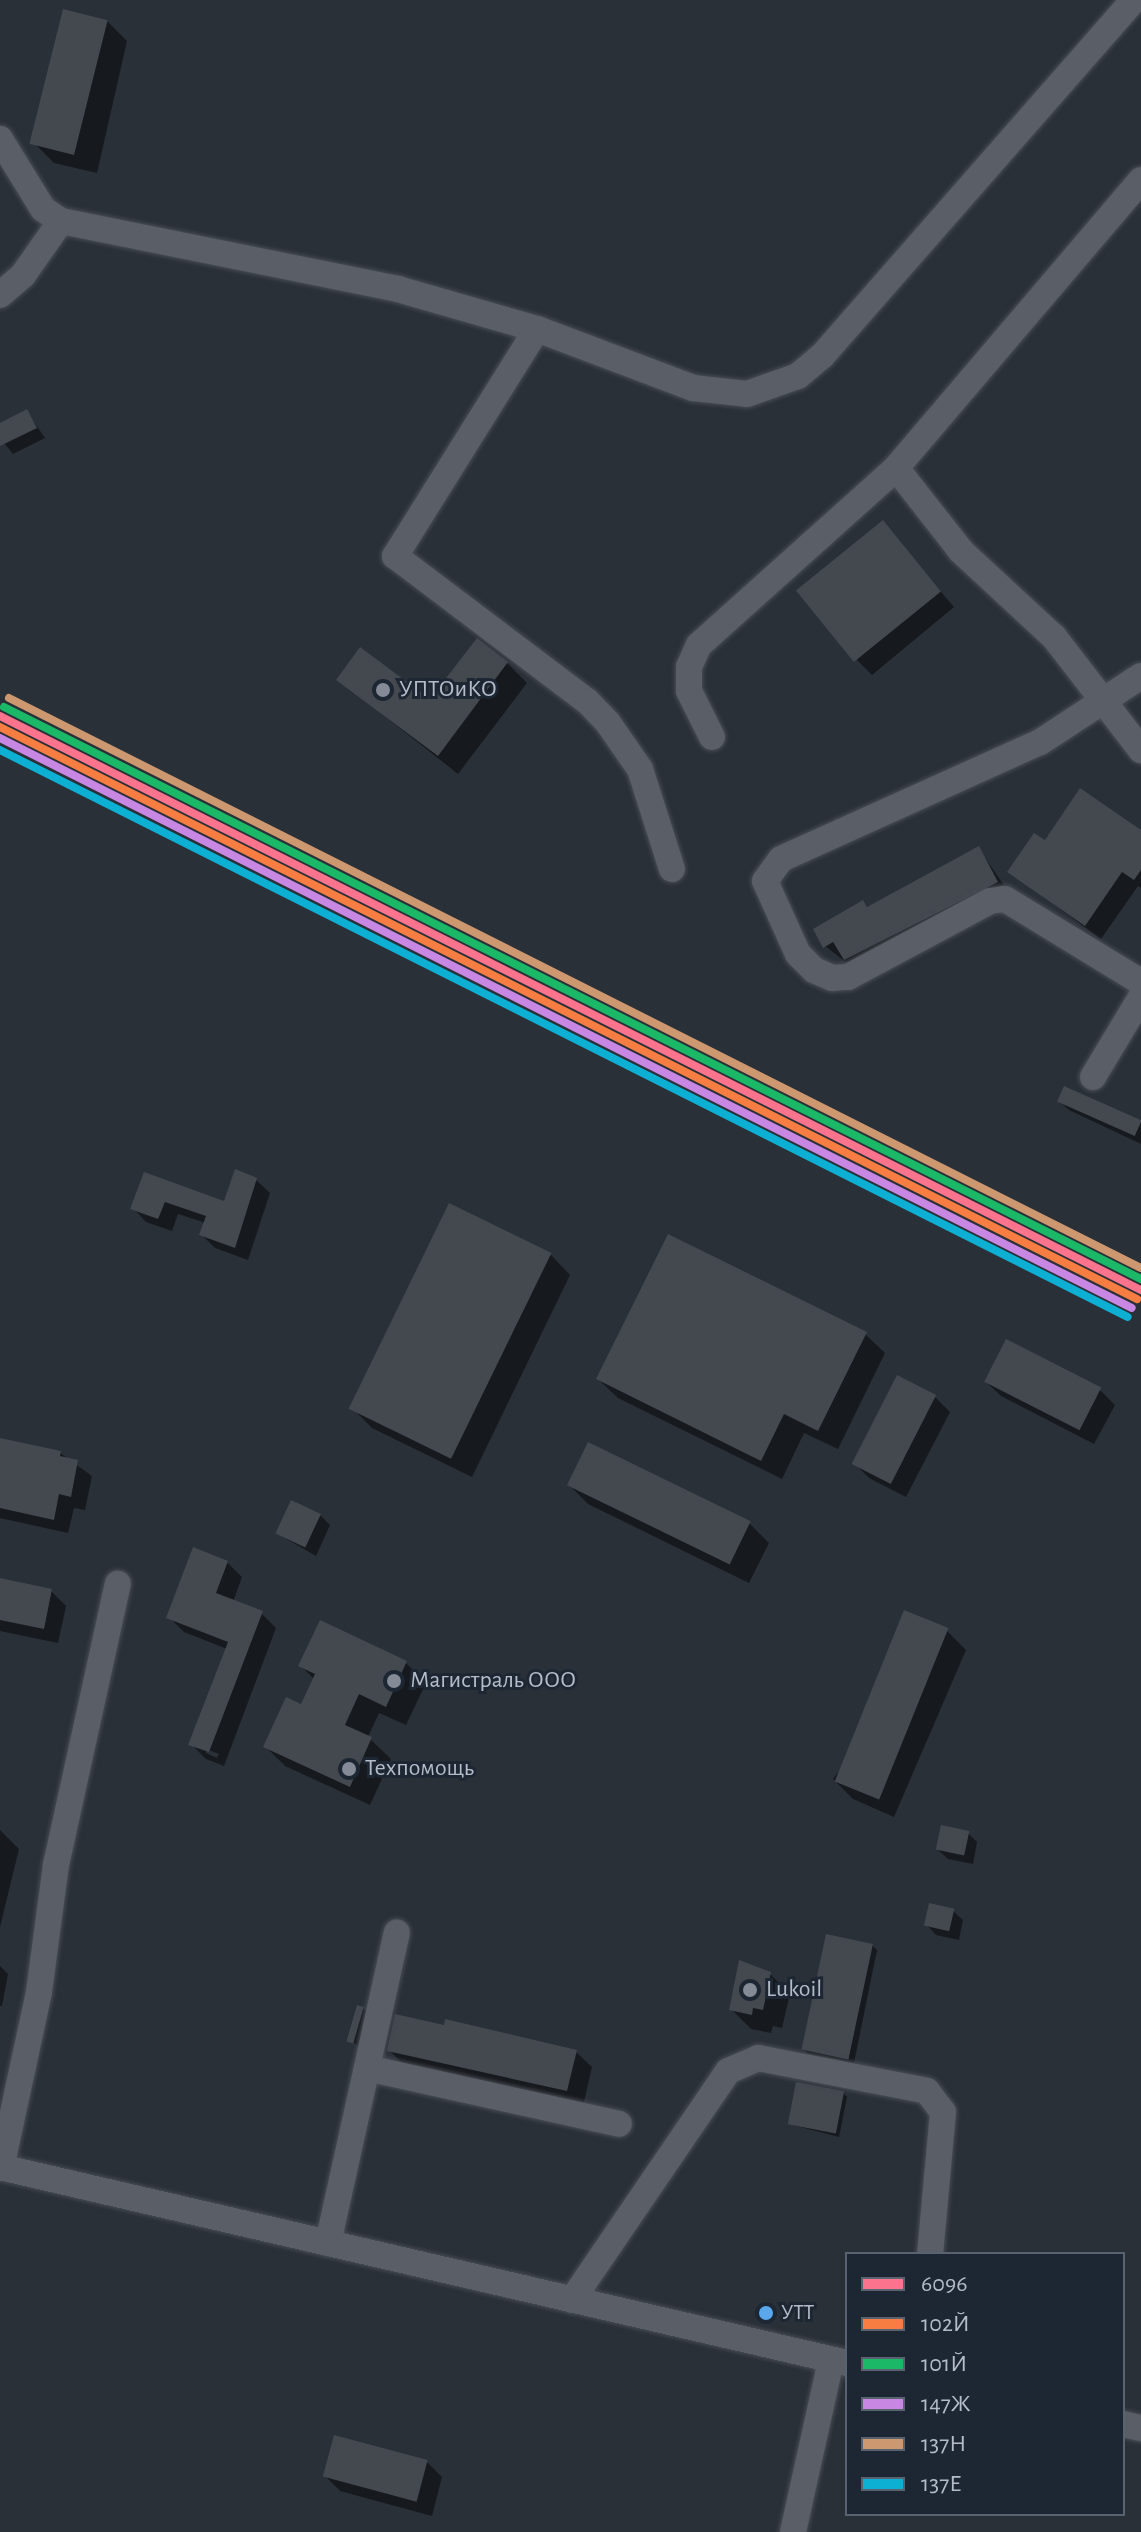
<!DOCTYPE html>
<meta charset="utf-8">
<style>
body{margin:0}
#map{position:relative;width:1141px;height:2532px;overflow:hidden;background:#2a3038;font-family:"Alegreya Sans",sans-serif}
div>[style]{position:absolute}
.shadow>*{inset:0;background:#0007}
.building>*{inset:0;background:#444950;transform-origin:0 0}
.roads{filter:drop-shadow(0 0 2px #484c53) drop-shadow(0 0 2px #484c53)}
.minor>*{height:26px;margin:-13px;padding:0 13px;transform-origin:13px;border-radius:13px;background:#5a5e66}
.rail-1>*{height:8px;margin:-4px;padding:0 4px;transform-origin:4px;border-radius:4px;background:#fc738d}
.rail-2>*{height:8px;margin:-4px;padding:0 4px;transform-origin:4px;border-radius:4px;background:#f77d43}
.rail-3>*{height:8px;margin:-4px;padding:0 4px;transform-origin:4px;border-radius:4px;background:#1ab867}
.rail-4>*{height:8px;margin:-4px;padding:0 4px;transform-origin:4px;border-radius:4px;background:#c787e3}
.rail-5>*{height:8px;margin:-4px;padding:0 4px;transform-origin:4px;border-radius:4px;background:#cd976f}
.rail-6>*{height:8px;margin:-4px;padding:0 4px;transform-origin:4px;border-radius:4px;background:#0dafd3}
.dots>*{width:22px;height:22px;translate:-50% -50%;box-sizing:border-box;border:4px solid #1d2633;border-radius:50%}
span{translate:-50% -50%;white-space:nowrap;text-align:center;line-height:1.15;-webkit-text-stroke:6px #1d2633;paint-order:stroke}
.bus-label{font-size:22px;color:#b4bcc9}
.left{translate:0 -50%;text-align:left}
.poi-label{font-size:24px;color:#b4bcc9}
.legend{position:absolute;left:845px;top:2252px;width:280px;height:264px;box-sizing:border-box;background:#1d2633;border:2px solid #59626f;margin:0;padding:10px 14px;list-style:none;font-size:24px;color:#b4bcc9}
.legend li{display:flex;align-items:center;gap:16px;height:40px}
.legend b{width:40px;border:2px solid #59626f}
</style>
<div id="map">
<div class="shadow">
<div style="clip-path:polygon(107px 21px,127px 41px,97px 173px,54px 163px,34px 143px)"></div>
<div style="clip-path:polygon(27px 412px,45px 438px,13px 454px,0 438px,0 425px)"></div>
<div style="clip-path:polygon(882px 523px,954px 607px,872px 675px,857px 660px)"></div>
<div style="clip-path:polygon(507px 663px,527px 683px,458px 774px,339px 680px,431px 702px)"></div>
<div style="clip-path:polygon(1141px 832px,1141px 888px,1138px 886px,1101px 939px,1010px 872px,1045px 842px)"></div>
<div style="clip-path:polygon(979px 849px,1012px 897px,860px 973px,825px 946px,862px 902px,869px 908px)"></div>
<div style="clip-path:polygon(1059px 1101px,1141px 1123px,1141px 1144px,1069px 1110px)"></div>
<div style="clip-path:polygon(145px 1175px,225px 1204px,256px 1180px,270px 1193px,248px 1260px,215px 1248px,202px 1235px,206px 1223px,178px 1214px,172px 1231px,146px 1222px,133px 1208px)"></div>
<div style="clip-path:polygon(551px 1255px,570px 1275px,472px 1477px,372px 1428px,352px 1408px)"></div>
<div style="clip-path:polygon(865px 1334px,885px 1353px,838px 1449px,804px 1433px,782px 1479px,618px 1398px,598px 1379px)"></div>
<div style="clip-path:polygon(986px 1382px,1100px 1390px,1115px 1405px,1094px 1444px,1001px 1396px)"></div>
<div style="clip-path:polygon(935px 1397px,950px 1412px,906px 1497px,869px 1478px,854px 1463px)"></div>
<div style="clip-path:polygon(0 1440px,60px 1453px,92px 1476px,85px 1510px,74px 1508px,68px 1533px,0 1518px)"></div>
<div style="clip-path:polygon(569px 1485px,749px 1523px,769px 1543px,749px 1583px,588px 1504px)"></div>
<div style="clip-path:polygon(320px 1515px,330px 1525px,316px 1556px,278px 1534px)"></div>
<div style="clip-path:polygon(evenodd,227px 1562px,242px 1577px,233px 1602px,261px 1613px,276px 1628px,224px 1766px,206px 1759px,191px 1744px,227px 1649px,184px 1632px,169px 1617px,227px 1562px,206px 1749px,219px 1754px,217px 1758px,206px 1753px,206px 1749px)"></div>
<div style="clip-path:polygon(0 1580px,51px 1591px,66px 1606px,58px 1643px,0 1631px)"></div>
<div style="clip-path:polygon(946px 1630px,966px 1650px,894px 1817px,853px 1799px,833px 1779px)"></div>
<div style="clip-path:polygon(406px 1663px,426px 1683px,406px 1725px,379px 1713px,368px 1737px,391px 1759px,370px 1805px,285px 1766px,265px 1746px,302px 1707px,315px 1680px,301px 1666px)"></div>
<div style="clip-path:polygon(0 1830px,19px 1849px,0 1927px)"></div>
<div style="clip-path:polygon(968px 1833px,977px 1842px,973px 1864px,948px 1859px,938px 1850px)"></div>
<div style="clip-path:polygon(953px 1911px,963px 1920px,959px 1940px,936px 1935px,927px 1925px)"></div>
<div style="clip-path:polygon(872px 1945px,877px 1950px,854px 2063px,809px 2054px,804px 2050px)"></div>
<div style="clip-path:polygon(0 1966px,8px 1974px,2px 2006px,0 2006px)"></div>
<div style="clip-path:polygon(770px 1974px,790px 1994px,782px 2028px,773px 2026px,771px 2033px,751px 2029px,731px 2009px)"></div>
<div style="clip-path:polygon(363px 2008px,368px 2013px,360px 2047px,351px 2041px)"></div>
<div style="clip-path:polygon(389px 2050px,576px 2052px,592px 2067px,583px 2106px,405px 2066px)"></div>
<div style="clip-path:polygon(843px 2093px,847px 2097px,839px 2137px,789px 2124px)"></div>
<div style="clip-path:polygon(427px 2462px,442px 2477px,432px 2516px,340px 2491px,325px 2476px)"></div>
</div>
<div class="building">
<div style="left:63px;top:9px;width:46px;height:139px;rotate:14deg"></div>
<div style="clip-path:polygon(27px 409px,37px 428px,0 446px,0 423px)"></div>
<div style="left:883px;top:520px;width:92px;height:112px;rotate:51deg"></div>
<div style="clip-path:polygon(477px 638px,508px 662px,438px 756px,336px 680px,360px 647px,430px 699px)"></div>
<div style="clip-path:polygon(1080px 788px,1141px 830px,1141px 870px,1134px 880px,1122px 872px,1085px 926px,1007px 872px,1034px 833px,1045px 840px)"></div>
<div style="clip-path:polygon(979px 846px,998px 882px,844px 960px,833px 942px,823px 948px,813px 929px,863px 900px,867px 907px)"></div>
<div style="left:1064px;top:1086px;width:85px;height:17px;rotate:24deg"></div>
<div style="clip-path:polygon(235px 1169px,257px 1178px,235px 1248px,199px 1235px,206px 1216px,165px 1202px,158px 1219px,130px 1209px,144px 1172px,224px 1201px)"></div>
<div style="left:449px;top:1203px;width:114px;height:229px;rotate:26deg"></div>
<div style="clip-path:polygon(668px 1234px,867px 1332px,818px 1431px,784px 1414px,761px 1461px,596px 1379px)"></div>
<div style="left:1006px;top:1339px;width:107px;height:48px;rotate:27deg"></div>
<div style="left:897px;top:1375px;width:44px;height:100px;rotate:27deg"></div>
<div style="clip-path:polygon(0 1438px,61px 1451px,60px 1456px,78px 1460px,71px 1497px,59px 1494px,54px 1520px,0 1508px)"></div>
<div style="left:588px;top:1442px;width:181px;height:48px;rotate:26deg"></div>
<div style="left:291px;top:1500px;width:33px;height:37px;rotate:25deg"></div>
<div style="clip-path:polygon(193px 1547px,228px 1561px,216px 1593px,263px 1611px,209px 1752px,188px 1745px,228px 1642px,166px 1618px)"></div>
<div style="clip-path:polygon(0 1578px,52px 1589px,44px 1629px,0 1620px)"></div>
<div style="left:904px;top:1610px;width:48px;height:185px;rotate:22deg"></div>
<div style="clip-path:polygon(320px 1620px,407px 1661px,386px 1707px,359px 1694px,345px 1725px,372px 1737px,350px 1787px,263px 1747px,286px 1697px,301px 1704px,315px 1674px,298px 1666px)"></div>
<div style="left:941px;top:1825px;width:29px;height:25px;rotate:12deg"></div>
<div style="left:929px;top:1903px;width:26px;height:23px;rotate:13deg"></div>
<div style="left:826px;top:1934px;width:48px;height:118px;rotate:12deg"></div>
<div style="clip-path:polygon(739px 1960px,771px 1972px,763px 2010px,753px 2008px,752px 2015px,729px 2010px)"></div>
<div style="left:357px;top:2005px;width:7px;height:38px;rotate:16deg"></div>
<div style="clip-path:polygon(395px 2014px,444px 2025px,445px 2019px,577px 2050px,567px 2091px,387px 2051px)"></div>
<div style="left:796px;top:2082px;width:49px;height:43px;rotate:11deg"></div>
<div style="left:334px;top:2435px;width:97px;height:43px;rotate:15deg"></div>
</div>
<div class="roads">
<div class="minor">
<div style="left:0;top:139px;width:82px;rotate:58.4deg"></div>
<div style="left:43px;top:209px;width:22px;rotate:34deg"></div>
<div style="left:61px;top:221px;width:344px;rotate:11.4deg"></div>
<div style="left:398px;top:289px;width:145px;rotate:16.1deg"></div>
<div style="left:537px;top:329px;width:167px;rotate:20.7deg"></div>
<div style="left:693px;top:388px;width:54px;rotate:6.3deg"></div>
<div style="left:747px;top:394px;width:54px;rotate:-19.4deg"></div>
<div style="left:798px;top:376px;width:31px;rotate:-40deg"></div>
<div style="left:822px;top:356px;width:473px;rotate:-48.8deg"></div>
<div style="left:0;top:295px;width:30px;rotate:-41deg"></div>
<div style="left:23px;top:275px;width:66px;rotate:-54.9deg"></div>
<div style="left:537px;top:329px;width:268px;rotate:122deg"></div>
<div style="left:395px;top:556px;width:241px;rotate:37.1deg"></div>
<div style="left:587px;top:701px;width:30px;rotate:46deg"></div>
<div style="left:608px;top:723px;width:56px;rotate:55.2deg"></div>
<div style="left:640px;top:769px;width:105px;rotate:72.3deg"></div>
<div style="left:896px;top:468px;width:105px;rotate:51.9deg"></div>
<div style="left:961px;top:551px;width:127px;rotate:42.8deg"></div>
<div style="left:1054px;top:637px;width:143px;rotate:52.4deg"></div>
<div style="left:1141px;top:676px;width:121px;rotate:146.8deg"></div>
<div style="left:1040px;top:742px;width:284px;rotate:155.7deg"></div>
<div style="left:781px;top:859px;width:27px;rotate:126deg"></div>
<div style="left:765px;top:881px;width:80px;rotate:65.7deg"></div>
<div style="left:798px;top:954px;width:23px;rotate:45deg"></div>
<div style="left:814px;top:970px;width:20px;rotate:24deg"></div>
<div style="left:832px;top:978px;width:16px;rotate:-4deg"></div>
<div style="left:848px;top:977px;width:161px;rotate:-28.2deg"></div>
<div style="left:990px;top:901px;width:15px;rotate:-8deg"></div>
<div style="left:1005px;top:899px;width:159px;rotate:31.4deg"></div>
<div style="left:712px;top:737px;width:51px;rotate:-116.6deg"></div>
<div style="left:689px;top:691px;width:24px;rotate:-90deg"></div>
<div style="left:689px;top:667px;width:24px;rotate:-66deg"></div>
<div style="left:699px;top:645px;width:265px;rotate:-41.9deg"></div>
<div style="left:896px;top:468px;width:378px;rotate:-49.6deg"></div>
<div style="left:1093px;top:1077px;width:93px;rotate:-59deg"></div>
<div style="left:367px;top:2068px;width:258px;rotate:12.5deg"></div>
<div style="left:0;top:2167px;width:869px;rotate:13.03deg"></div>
<div style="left:1px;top:2168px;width:180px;rotate:-77.8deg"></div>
<div style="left:39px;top:1992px;width:128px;rotate:-82.4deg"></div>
<div style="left:56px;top:1865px;width:288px;rotate:-77.6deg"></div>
<div style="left:328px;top:2243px;width:318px;rotate:-77.5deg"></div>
<div style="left:572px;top:2300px;width:277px;rotate:-55.7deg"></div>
<div style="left:728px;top:2071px;width:33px;rotate:-23deg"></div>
<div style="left:758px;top:2058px;width:172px;rotate:11deg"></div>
<div style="left:927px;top:2091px;width:26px;rotate:53deg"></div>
<div style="left:943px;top:2112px;width:143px;rotate:95.2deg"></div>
<div style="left:1123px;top:2424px;width:18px;rotate:13deg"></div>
<div style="left:793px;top:2532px;width:176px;rotate:-77.5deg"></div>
</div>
</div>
<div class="rail-1">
<div style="left:0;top:716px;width:1277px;rotate:26.71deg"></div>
</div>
<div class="rail-2">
<div style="left:0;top:727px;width:1273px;rotate:26.71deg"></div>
</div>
<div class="rail-3">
<div style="left:4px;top:707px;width:1273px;rotate:26.71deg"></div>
</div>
<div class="rail-4">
<div style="left:0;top:738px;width:1267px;rotate:26.73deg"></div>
</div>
<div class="rail-5">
<div style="left:9px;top:698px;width:1267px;rotate:26.73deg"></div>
</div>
<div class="rail-6">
<div style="left:0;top:750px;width:1262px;rotate:26.69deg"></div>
</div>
<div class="dots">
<div style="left:383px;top:690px;background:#848b96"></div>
<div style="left:394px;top:1681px;background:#848b96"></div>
<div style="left:349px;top:1769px;background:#848b96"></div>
<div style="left:750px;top:1990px;background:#848b96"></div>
<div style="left:766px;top:2313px;background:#5aa8eb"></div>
</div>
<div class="bus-label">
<span class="left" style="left:781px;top:2313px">УТТ</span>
</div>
<div class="poi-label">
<span class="left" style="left:399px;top:690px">УПТОиКО</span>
<span class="left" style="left:410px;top:1681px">Магистраль ООО</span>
<span class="left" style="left:365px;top:1769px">Техпомощь</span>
<span class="left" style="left:766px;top:1990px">Lukoil</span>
</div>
<ul class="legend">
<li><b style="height:10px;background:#fc738d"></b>6096</li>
<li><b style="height:10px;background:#f77d43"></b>102Й</li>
<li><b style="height:10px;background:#1ab867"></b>101Й</li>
<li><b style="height:10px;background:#c787e3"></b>147Ж</li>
<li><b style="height:10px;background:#cd976f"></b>137Н</li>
<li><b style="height:10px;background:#0dafd3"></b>137Е</li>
</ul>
</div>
